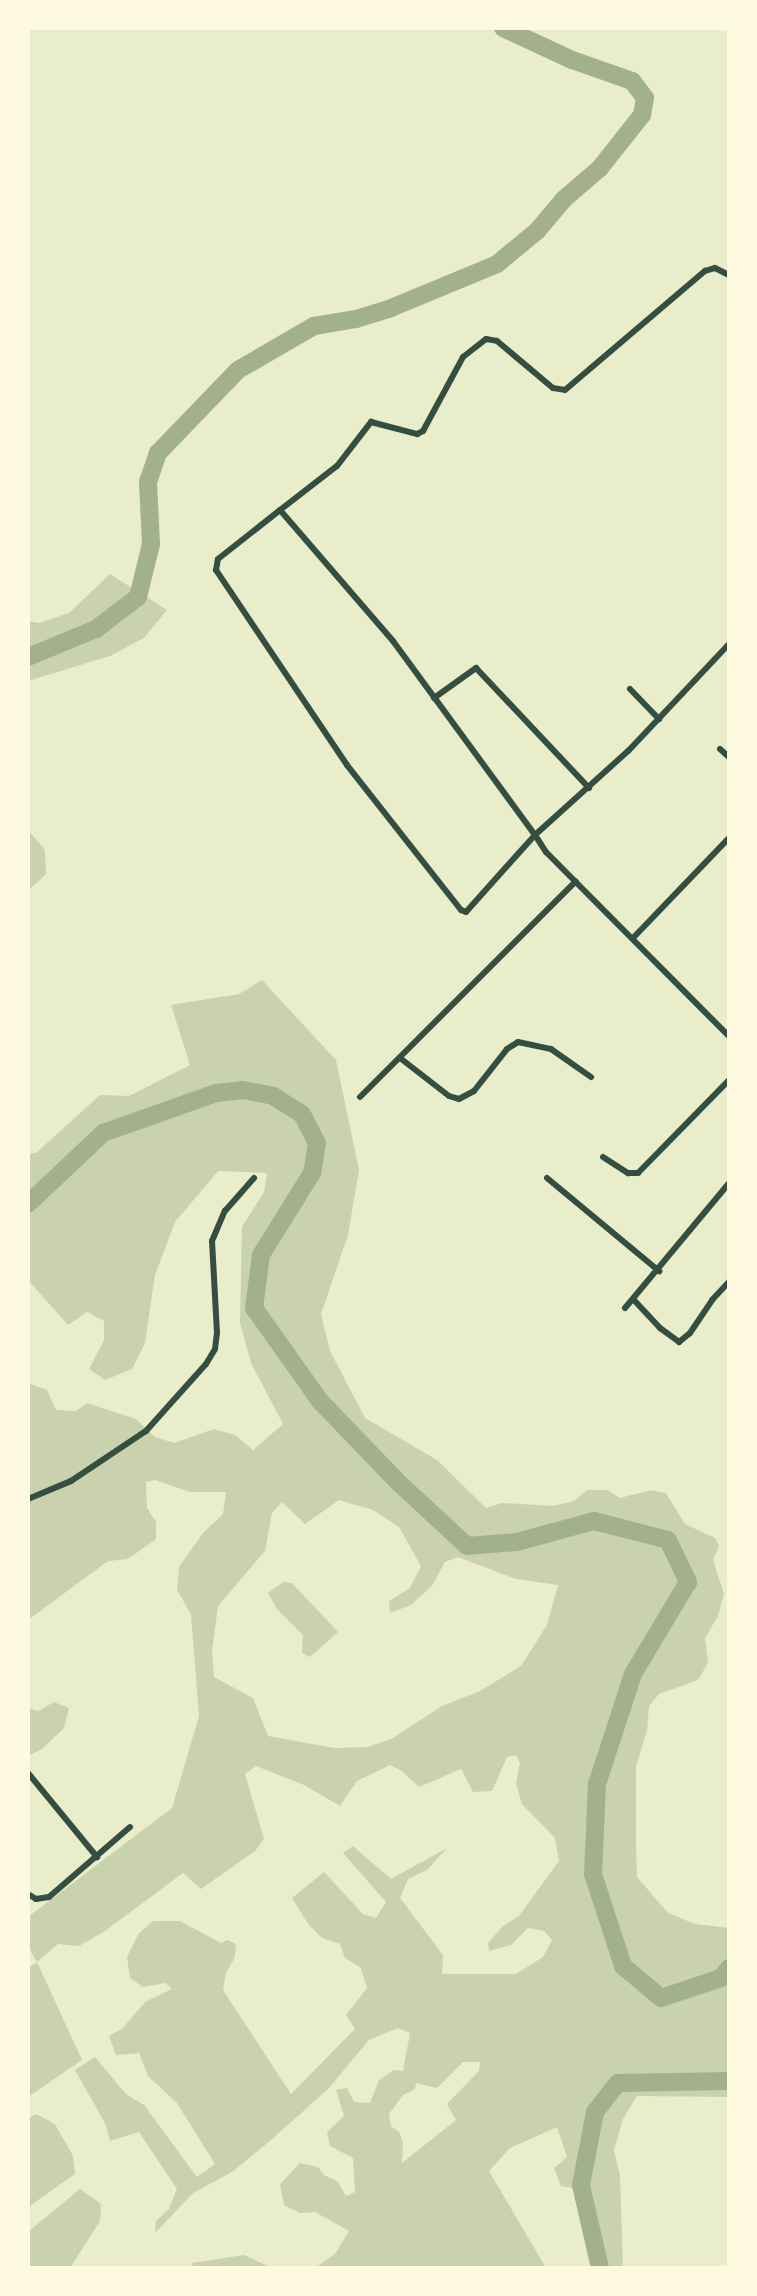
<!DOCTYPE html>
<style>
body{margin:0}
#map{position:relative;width:757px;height:2296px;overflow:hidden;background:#e9edc9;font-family:Cabin,sans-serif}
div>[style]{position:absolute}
.green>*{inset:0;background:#cad2ad}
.river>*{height:18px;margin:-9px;padding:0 9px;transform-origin:9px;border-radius:9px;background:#a3b18a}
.minor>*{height:6px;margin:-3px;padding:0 3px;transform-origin:3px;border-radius:3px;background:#344e41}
span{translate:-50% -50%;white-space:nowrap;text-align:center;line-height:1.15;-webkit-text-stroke:6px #fefae0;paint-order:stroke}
.frame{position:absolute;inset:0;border:30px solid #fefae0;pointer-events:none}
</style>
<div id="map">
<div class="green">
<div style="clip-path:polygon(110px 574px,167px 610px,144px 638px,110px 656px,28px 681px,28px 621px,39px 623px,69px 613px)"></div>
<div style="clip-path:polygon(28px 830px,45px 850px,46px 874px,28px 891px)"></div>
<div style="clip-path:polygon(evenodd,262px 980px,336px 1060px,359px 1170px,348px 1235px,321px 1314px,330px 1351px,365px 1418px,437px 1460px,486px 1508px,502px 1503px,553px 1506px,574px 1501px,587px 1490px,607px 1490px,620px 1498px,651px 1490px,666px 1493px,685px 1524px,715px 1538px,719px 1546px,713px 1560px,724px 1594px,718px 1616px,705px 1638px,708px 1663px,698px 1680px,659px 1694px,649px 1706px,647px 1731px,636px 1766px,636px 1847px,637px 1877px,668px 1913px,695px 1924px,729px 1928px,729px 2097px,637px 2096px,623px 2119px,614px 2150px,620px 2176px,623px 2268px,592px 2268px,589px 2234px,577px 2189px,561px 2186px,554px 2168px,567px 2157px,557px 2127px,510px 2148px,489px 2171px,546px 2268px,315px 2268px,335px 2254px,349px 2231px,315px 2212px,300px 2213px,284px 2205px,280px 2184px,300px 2163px,318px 2167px,324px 2175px,337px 2181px,346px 2196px,355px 2192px,353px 2158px,330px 2146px,327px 2132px,344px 2116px,336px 2090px,347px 2088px,354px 2102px,370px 2103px,379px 2080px,394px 2070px,403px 2071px,410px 2033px,398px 2028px,369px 2040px,329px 2088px,271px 2140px,232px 2172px,193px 2193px,155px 2233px,156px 2221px,169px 2209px,177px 2189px,139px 2132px,110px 2141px,106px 2125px,75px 2070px,95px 2057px,126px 2094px,144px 2105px,197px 2177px,215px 2164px,177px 2103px,148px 2076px,139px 2053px,116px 2055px,109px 2036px,123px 2028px,145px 2002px,172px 1989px,166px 1983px,143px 1987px,130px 1978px,127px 1957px,139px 1933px,153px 1921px,180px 1921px,221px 1943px,227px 1940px,236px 1944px,235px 1957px,226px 1973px,223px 1990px,291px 2094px,355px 2029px,346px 2015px,367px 1988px,361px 1968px,345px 1958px,340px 1944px,322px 1938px,309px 1925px,292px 1898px,324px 1872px,363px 1914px,376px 1918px,386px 1902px,343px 1853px,353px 1846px,391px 1879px,447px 1848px,427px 1870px,408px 1879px,400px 1898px,443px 1955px,442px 1974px,516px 1974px,543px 1957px,552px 1940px,544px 1931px,528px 1928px,511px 1945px,489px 1951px,488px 1943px,503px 1926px,519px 1916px,559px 1861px,555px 1838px,522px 1804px,516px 1784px,520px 1763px,516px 1755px,507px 1757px,492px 1791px,473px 1792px,461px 1769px,419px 1787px,402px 1771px,390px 1765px,357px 1781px,340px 1806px,304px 1785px,256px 1766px,245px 1774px,264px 1839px,255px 1851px,201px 1889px,183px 1873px,105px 1931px,79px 1946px,58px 1944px,37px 1962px,82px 2060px,28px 2097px,28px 1968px,37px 1962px,28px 1946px,28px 1917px,172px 1808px,199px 1716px,191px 1614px,177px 1590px,179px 1567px,203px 1533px,223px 1514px,226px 1492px,190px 1492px,155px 1480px,146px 1482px,147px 1508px,156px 1522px,156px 1539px,128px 1559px,108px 1561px,28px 1620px,28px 1383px,47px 1390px,56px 1410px,76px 1411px,87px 1403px,136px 1419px,155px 1437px,174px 1443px,214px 1429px,235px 1435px,253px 1450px,283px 1424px,251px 1363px,240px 1323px,242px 1227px,264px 1192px,267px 1173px,218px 1171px,175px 1222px,155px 1275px,145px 1343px,132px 1369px,105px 1380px,89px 1369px,104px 1340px,104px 1321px,87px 1312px,68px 1325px,28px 1280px,28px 1154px,36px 1153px,100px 1095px,129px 1096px,190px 1065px,171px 1005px,239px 994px,262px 980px,339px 1500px,373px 1510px,399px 1527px,421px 1566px,410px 1588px,389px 1601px,390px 1613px,411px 1605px,432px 1586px,445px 1562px,458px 1557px,516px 1579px,558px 1585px,547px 1625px,521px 1666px,480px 1691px,442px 1706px,393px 1738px,368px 1747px,334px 1748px,268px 1736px,253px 1698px,214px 1677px,212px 1651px,218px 1606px,265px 1551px,272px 1513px,282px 1502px,305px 1524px,339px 1500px,262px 980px,463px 2062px,480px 2062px,479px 2071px,447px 2104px,456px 2120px,402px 2163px,403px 2142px,399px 2132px,391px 2126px,389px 2114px,403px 2095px,415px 2089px,416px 2083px,437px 2088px,463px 2062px)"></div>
<div style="clip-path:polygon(283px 1582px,292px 1583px,338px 1632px,310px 1657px,302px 1653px,303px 1635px,277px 1609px,268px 1593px)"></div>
<div style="clip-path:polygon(54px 1702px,69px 1708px,64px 1728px,42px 1749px,28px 1756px,28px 1708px,38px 1711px)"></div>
<div style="clip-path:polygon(36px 2114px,55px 2124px,73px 2156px,75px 2174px,31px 2205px,28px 2218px,28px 2119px)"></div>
<div style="clip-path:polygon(80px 2189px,101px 2204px,100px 2221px,70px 2268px,28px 2268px,28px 2232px)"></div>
<div style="clip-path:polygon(244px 2255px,272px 2268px,193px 2268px,192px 2263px)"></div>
</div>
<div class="river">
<div style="left:28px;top:657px;width:74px;rotate:-22.4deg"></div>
<div style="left:96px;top:629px;width:53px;rotate:-37.3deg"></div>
<div style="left:138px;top:597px;width:55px;rotate:-76.2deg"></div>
<div style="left:151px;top:544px;width:62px;rotate:-92.8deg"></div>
<div style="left:148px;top:482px;width:31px;rotate:-71deg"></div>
<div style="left:158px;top:453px;width:115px;rotate:-46.1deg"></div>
<div style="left:238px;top:370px;width:88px;rotate:-30.1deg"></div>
<div style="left:314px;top:326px;width:43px;rotate:-9.5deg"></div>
<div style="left:356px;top:319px;width:37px;rotate:-17deg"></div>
<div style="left:391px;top:308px;width:115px;rotate:-22.5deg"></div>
<div style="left:497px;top:264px;width:52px;rotate:-39.5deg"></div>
<div style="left:537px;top:231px;width:42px;rotate:-49.8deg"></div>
<div style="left:564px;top:199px;width:48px;rotate:-40.7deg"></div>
<div style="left:600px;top:168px;width:68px;rotate:-51.6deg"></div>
<div style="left:642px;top:115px;width:17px;rotate:-80deg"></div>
<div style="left:645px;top:98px;width:21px;rotate:-127deg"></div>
<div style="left:632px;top:81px;width:64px;rotate:-160.7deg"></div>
<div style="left:572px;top:60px;width:76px;rotate:-155.1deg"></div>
<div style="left:28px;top:1204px;width:103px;rotate:-43.4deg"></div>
<div style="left:103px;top:1133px;width:120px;rotate:-19.5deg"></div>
<div style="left:216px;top:1093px;width:27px;rotate:-6deg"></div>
<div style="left:243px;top:1090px;width:31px;rotate:11deg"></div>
<div style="left:273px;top:1096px;width:34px;rotate:32deg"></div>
<div style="left:302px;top:1114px;width:33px;rotate:63deg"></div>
<div style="left:317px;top:1143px;width:30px;rotate:99deg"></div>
<div style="left:312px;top:1173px;width:97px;rotate:121.9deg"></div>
<div style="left:261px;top:1255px;width:53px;rotate:97.5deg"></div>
<div style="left:254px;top:1308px;width:114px;rotate:54.6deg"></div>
<div style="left:320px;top:1401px;width:112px;rotate:46.1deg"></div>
<div style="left:398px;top:1482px;width:94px;rotate:42.8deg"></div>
<div style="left:467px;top:1546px;width:50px;rotate:-4.6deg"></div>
<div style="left:517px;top:1542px;width:80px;rotate:-15.3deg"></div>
<div style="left:594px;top:1521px;width:76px;rotate:14.4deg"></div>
<div style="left:668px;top:1540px;width:47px;rotate:64.5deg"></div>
<div style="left:688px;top:1582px;width:107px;rotate:120.9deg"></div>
<div style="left:633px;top:1674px;width:116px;rotate:108.1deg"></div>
<div style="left:597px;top:1784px;width:90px;rotate:92.5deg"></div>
<div style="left:593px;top:1874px;width:97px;rotate:71.9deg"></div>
<div style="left:623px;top:1966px;width:50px;rotate:40.1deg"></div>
<div style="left:661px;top:1998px;width:63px;rotate:-18.4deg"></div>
<div style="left:721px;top:1978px;width:13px;rotate:-51deg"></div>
<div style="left:600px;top:2268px;width:85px;rotate:-102.9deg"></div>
<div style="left:581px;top:2185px;width:74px;rotate:-79.1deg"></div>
<div style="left:595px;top:2112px;width:37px;rotate:-52deg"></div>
<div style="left:618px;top:2083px;width:111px;rotate:-1deg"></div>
</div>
<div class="minor">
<div style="left:280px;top:510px;width:173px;rotate:49.2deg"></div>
<div style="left:393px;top:641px;width:240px;rotate:53.8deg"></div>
<div style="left:535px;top:835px;width:103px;rotate:131.9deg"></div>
<div style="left:466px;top:912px;width:5px;rotate:-158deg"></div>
<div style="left:461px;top:910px;width:184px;rotate:-128.2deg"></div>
<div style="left:347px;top:765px;width:235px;rotate:-123.9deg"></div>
<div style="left:216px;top:570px;width:11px;rotate:-80deg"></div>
<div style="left:218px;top:559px;width:79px;rotate:-38.3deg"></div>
<div style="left:280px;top:510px;width:72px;rotate:-37.7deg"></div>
<div style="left:337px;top:466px;width:56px;rotate:-52.3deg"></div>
<div style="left:371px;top:422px;width:48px;rotate:14.6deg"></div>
<div style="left:417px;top:434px;width:7px;rotate:-27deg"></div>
<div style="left:423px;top:431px;width:84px;rotate:-61.6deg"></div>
<div style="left:463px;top:357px;width:29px;rotate:-38deg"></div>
<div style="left:486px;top:339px;width:11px;rotate:10deg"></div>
<div style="left:497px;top:341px;width:73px;rotate:40deg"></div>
<div style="left:553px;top:388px;width:12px;rotate:9deg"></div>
<div style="left:565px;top:390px;width:184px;rotate:-40.4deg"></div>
<div style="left:705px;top:271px;width:10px;rotate:-17deg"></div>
<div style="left:715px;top:268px;width:16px;rotate:27deg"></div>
<div style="left:729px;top:644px;width:147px;rotate:133.3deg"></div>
<div style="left:628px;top:751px;width:125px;rotate:137.9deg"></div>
<div style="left:535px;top:835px;width:20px;rotate:57deg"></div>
<div style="left:546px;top:852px;width:260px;rotate:45.2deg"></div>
<div style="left:630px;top:689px;width:42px;rotate:46deg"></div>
<div style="left:434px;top:698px;width:52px;rotate:-35.5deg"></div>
<div style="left:476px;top:668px;width:165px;rotate:46.7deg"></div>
<div style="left:720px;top:749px;width:12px;rotate:42deg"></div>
<div style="left:634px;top:937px;width:137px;rotate:-46.2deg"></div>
<div style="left:400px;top:1058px;width:62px;rotate:37.8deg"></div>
<div style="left:449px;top:1096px;width:10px;rotate:17deg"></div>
<div style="left:459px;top:1099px;width:17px;rotate:-28deg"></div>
<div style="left:474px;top:1091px;width:53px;rotate:-51.8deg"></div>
<div style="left:507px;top:1049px;width:13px;rotate:-32deg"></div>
<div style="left:518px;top:1042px;width:34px;rotate:12deg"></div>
<div style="left:551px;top:1049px;width:49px;rotate:35deg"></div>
<div style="left:360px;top:1097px;width:305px;rotate:-45deg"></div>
<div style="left:603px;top:1157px;width:30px;rotate:33deg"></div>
<div style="left:628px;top:1173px;width:10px"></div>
<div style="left:638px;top:1173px;width:130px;rotate:-45.6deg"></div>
<div style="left:547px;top:1178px;width:146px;rotate:39.7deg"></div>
<div style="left:633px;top:1299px;width:40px;rotate:47deg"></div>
<div style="left:660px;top:1328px;width:24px;rotate:36deg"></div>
<div style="left:679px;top:1342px;width:14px;rotate:-39deg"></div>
<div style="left:690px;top:1333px;width:40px;rotate:-56deg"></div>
<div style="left:712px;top:1300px;width:25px;rotate:-47deg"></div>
<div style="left:625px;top:1308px;width:163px;rotate:-50.2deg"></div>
<div style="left:28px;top:1499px;width:47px;rotate:-22.7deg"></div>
<div style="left:71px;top:1481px;width:90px;rotate:-33.7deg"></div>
<div style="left:146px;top:1431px;width:90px;rotate:-48.2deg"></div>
<div style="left:206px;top:1364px;width:17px;rotate:-59deg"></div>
<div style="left:215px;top:1349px;width:16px;rotate:-83deg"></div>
<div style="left:217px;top:1333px;width:92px;rotate:-93.1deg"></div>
<div style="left:212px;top:1241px;width:33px;rotate:-67deg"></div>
<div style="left:225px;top:1211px;width:44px;rotate:-48.7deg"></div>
<div style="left:28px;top:1773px;width:109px;rotate:50.6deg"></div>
<div style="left:28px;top:1894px;width:9px;rotate:32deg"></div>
<div style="left:36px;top:1899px;width:13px;rotate:-9deg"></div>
<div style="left:49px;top:1897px;width:107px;rotate:-40.8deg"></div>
</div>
<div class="frame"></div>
</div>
